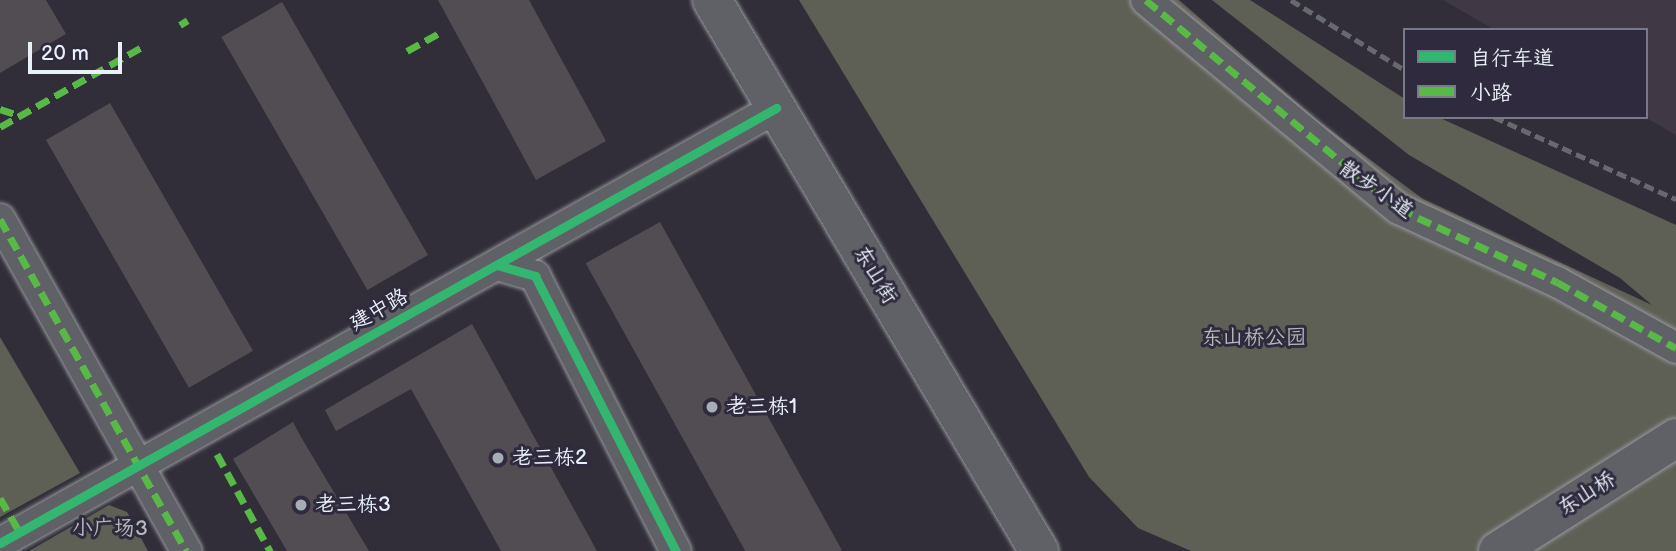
<!DOCTYPE html>
<meta charset="utf-8">
<style>
body{margin:0}
#map{position:relative;width:1676px;height:551px;overflow:hidden;background:#312e39;font-family:"Balsamiq Sans","LXGW WenKai TC",sans-serif}
div>[style]{position:absolute}
.built>*{inset:0;background:#413846}
.green>*{inset:0;background:#5e5f55}
.building>*{inset:0;background:#524d52;transform-origin:0 0}
.roads{filter:drop-shadow(0 0 2px #98999f) drop-shadow(0 0 2px #98999f)}
.street>*{height:30px;margin:-15px;padding:0 15px;transform-origin:15px;border-radius:15px;background:#606067}
.secondary>*{height:38px;margin:-19px;padding:0 19px;transform-origin:19px;border-radius:19px;background:#606067}
.rail>*{height:5px;margin-top:-2.5px;transform-origin:0;background:repeating-linear-gradient(90deg,#68686f 0 10px,transparent 0 15px)}
.quiet>*{height:7px;margin-top:-3.5px;transform-origin:0;background:repeating-linear-gradient(90deg,#58b947 0 14px,transparent 0 21px)}
.cycleway>*{height:9px;margin:-4.5px;padding:0 4.5px;transform-origin:4.5px;border-radius:4.5px;background:#33b770}
.dots>*{width:19px;height:19px;translate:-50% -50%;box-sizing:border-box;border:4px solid #2f2a3d;border-radius:50%}
span{translate:-50% -50%;white-space:nowrap;text-align:center;line-height:1.15;-webkit-text-stroke:6px #2f2a3d;paint-order:stroke}
.street-label{font-size:21px;color:#e8f1f8}
.park-label{font-size:21px;color:#b4bab8}
.poi-label{font-size:21px;color:#e8f1f8}
.left{translate:0 -50%;text-align:left}
.legend{position:absolute;left:1403px;top:28px;width:245px;height:91px;box-sizing:border-box;background:#2f2a3d;border:2px solid #797a88;margin:0;padding:9px 12px;list-style:none;font-size:21px;color:#e8f1f8}
.legend li{display:flex;align-items:center;gap:14px;height:35px}
.legend b{width:35px;border:2px solid #797a88}
.scale{position:absolute;left:28px;top:42px;width:94px;height:32px;box-sizing:border-box;border:4px solid #e8f1f8;border-top:0;padding-left:9px;font-size:21px;line-height:24px;white-space:nowrap;color:#e8f1f8;-webkit-text-stroke:5px #2f2a3d;paint-order:stroke}
</style>
<div id="map">
<div class="built">
<div style="clip-path:polygon(1443px 0,1676px 0,1676px 135px,1645px 117px,1646px 30px,1495px 30px)"></div>
</div>
<div class="green">
<div style="clip-path:polygon(799px 0,1179px 0,1318px 121px,1423px 199px,1652px 305px,1620px 278px,1409px 155px,1212px 0,1250px 0,1405px 99px,1405px 117px,1438px 117px,1676px 225px,1676px 551px,1191px 551px,1138px 528px,1089px 477px)"></div>
<div style="clip-path:polygon(0 337px,80px 473px,0 517px)"></div>
<div style="clip-path:polygon(109px 505px,127px 512px,148px 551px,29px 551px)"></div>
</div>
<div class="building">
<div style="clip-path:polygon(0 0,46px 0,66px 34px,0 73px)"></div>
<div style="clip-path:polygon(438px 0,529px 0,606px 141px,536px 180px)"></div>
<div style="left:282px;top:2px;width:292px;height:70px;rotate:60deg"></div>
<div style="left:110px;top:103px;width:286px;height:74px;rotate:60deg"></div>
<div style="left:660px;top:222px;width:375px;height:85px;rotate:61deg"></div>
<div style="clip-path:polygon(472px 324px,597px 551px,501px 551px,411px 389px,336px 431px,325px 410px)"></div>
<div style="clip-path:polygon(293px 422px,301px 437px,369px 551px,287px 551px,233px 459px)"></div>
</div>
<div class="roads">
<div class="street">
<div style="left:1146px;top:0;width:328px;rotate:39.6deg"></div>
<div style="left:1399px;top:209px;width:174px;rotate:24.8deg"></div>
<div style="left:1557px;top:282px;width:136px;rotate:29deg"></div>
<div style="left:0;top:219px;width:381px;rotate:60.7deg"></div>
<div style="left:497px;top:265px;width:40px;rotate:16deg"></div>
<div style="left:535px;top:276px;width:309px;rotate:62.9deg"></div>
<div style="left:0;top:543px;width:890px;rotate:-29.27deg"></div>
</div>
<div class="secondary">
<div style="left:712px;top:0;width:641px;rotate:59.31deg"></div>
<div style="left:1498px;top:551px;width:211px;rotate:-32.4deg"></div>
</div>
</div>
<div class="rail">
<div style="left:1291px;top:0;width:134px;rotate:31.6deg"></div>
<div style="left:1494px;top:117px;width:200px;rotate:24.3deg"></div>
</div>
<div class="quiet">
<div style="left:1146px;top:0;width:328px;rotate:39.6deg"></div>
<div style="left:1399px;top:209px;width:174px;rotate:24.8deg"></div>
<div style="left:1557px;top:282px;width:136px;rotate:29deg"></div>
<div style="left:180px;top:25px;width:9px;rotate:-32deg"></div>
<div style="left:407px;top:51px;width:37px;rotate:-29deg"></div>
<div style="left:0;top:109px;width:22px;rotate:18deg"></div>
<div style="left:0;top:127px;width:163px;rotate:-29.4deg"></div>
<div style="left:0;top:219px;width:381px;rotate:60.7deg"></div>
<div style="left:217px;top:454px;width:111px;rotate:61.3deg"></div>
<div style="left:0;top:498px;width:39px;rotate:60deg"></div>
</div>
<div class="cycleway">
<div style="left:497px;top:265px;width:40px;rotate:16deg"></div>
<div style="left:535px;top:276px;width:309px;rotate:62.9deg"></div>
<div style="left:0;top:543px;width:890px;rotate:-29.27deg"></div>
</div>
<div class="dots">
<div style="left:712px;top:407px;background:#a8adb5"></div>
<div style="left:498px;top:458px;background:#a8adb5"></div>
<div style="left:301px;top:505px;background:#a8adb5"></div>
</div>
<div class="street-label">
<span style="left:1376px;top:190px;rotate:35deg">散步小道</span>
<span style="left:875px;top:275px;rotate:59deg">东山街</span>
<span style="left:379px;top:310px;rotate:-29deg">建中路</span>
<span style="left:1587px;top:494px;rotate:-32deg">东山桥</span>
</div>
<div class="park-label">
<span style="left:1254px;top:338px">东山桥公园</span>
<span style="left:110px;top:529px">小广场3</span>
</div>
<div class="poi-label">
<span class="left" style="left:726px;top:407px">老三栋1</span>
<span class="left" style="left:512px;top:458px">老三栋2</span>
<span class="left" style="left:315px;top:505px">老三栋3</span>
</div>
<ul class="legend">
<li><b style="height:9px;background:#33b770"></b>自行车道</li>
<li><b style="height:9px;background:#58b947"></b>小路</li>
</ul>
<div class="scale">20 m</div>
</div>
